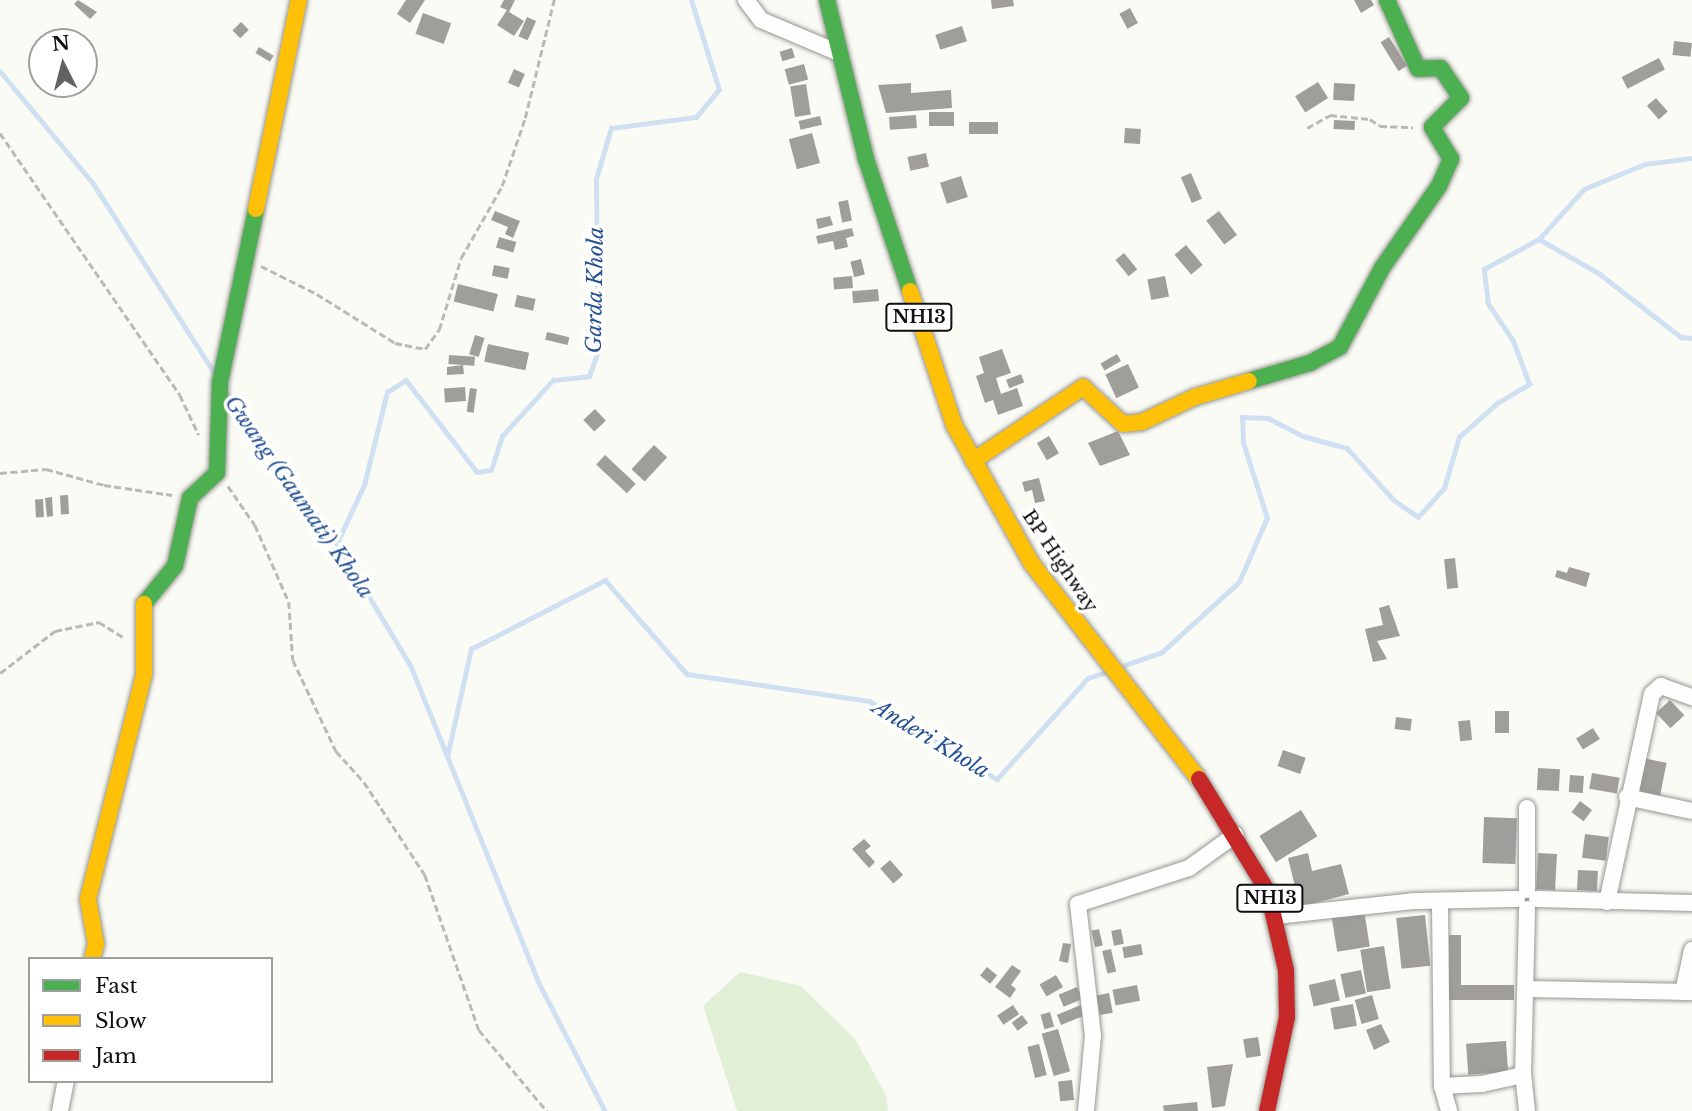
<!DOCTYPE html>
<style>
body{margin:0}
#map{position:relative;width:1692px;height:1111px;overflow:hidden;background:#fbfbf5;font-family:"Libre Baskerville",serif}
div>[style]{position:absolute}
.green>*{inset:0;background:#e1efd7}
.stream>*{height:4.5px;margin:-2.25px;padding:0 2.25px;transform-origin:2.25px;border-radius:2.25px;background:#cfe0f2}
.building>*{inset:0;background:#9f9e9a;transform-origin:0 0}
.path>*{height:2.5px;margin-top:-1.25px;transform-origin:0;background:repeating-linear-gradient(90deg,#b9b9b8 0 7px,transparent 0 10.5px)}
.roads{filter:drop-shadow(0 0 2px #959593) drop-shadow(0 0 2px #959593)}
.street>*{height:16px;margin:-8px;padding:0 8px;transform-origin:8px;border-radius:8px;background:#fefefe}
.fast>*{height:16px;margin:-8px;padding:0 8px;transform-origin:8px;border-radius:8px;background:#4caf50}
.slow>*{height:16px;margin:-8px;padding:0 8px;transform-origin:8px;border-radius:8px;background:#ffc107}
.jam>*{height:16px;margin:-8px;padding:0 8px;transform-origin:8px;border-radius:8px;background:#c62828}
span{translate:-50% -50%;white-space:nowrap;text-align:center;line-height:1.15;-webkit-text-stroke:7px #fff;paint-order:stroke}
.shield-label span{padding:2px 5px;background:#fff;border:2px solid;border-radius:5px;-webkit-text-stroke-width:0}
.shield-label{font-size:18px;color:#0f0f0f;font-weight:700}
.street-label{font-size:19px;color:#0f0f0f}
.water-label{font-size:21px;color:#255194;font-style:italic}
.legend{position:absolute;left:28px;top:957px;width:245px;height:126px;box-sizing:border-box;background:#fff;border:2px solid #9f9f9f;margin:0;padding:9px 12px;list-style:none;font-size:21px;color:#0f0f0f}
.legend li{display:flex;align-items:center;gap:14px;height:35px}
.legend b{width:35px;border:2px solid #9f9f9f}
.north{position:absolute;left:28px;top:28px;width:70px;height:70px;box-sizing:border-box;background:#fff;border:2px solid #9f9f9f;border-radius:50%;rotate:354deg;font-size:19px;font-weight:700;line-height:28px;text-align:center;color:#0f0f0f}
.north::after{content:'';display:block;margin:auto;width:24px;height:32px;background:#626260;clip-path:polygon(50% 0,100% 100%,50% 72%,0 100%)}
</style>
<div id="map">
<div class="green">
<div style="clip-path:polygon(740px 972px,801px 986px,855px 1039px,886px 1095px,888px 1111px,737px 1111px,703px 1006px)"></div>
</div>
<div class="stream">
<div style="left:0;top:71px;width:146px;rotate:50.3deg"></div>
<div style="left:93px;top:183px;width:224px;rotate:57.4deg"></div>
<div style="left:1539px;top:239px;width:70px;rotate:29.8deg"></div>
<div style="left:1600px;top:274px;width:103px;rotate:37.9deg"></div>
<div style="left:1681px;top:337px;width:11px;rotate:5deg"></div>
<div style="left:228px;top:394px;width:185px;rotate:53.8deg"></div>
<div style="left:337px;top:543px;width:144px;rotate:59deg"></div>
<div style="left:411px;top:666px;width:340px;rotate:68deg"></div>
<div style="left:538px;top:981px;width:146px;rotate:62.7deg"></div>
<div style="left:337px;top:543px;width:64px;rotate:-65deg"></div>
<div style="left:364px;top:485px;width:96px;rotate:-76.1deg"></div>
<div style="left:387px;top:392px;width:22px;rotate:-32deg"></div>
<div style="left:406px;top:380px;width:116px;rotate:52.3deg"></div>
<div style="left:477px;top:472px;width:14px;rotate:-8deg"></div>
<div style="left:491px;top:470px;width:36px;rotate:-72deg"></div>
<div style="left:502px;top:436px;width:76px;rotate:-47.7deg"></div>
<div style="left:553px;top:380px;width:36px;rotate:-6deg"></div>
<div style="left:589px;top:376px;width:27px;rotate:-70deg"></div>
<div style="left:598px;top:351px;width:172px;rotate:-90.7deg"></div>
<div style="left:596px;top:179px;width:53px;rotate:-73.6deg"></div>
<div style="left:611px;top:128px;width:86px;rotate:-7.4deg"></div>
<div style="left:696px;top:117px;width:35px;rotate:-50deg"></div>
<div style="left:719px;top:90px;width:94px;rotate:-107.3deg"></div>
<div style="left:1125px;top:665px;width:39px;rotate:-19deg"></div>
<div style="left:1162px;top:652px;width:104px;rotate:-42.3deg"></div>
<div style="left:1239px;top:582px;width:70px;rotate:-66.4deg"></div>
<div style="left:1267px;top:518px;width:79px;rotate:-107.7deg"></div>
<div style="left:1243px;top:443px;width:26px;rotate:-92deg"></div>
<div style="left:1242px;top:417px;width:26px;rotate:2deg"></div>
<div style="left:1268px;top:418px;width:39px;rotate:27deg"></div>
<div style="left:1303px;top:436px;width:46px;rotate:15.3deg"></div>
<div style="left:1347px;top:448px;width:70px;rotate:47.9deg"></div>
<div style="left:1394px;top:500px;width:29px;rotate:35deg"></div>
<div style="left:1418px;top:517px;width:39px;rotate:-48deg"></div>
<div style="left:1444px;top:488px;width:53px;rotate:-73.6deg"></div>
<div style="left:1459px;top:437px;width:50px;rotate:-41.7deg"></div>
<div style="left:1496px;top:404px;width:39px;rotate:-31deg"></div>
<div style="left:1529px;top:384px;width:46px;rotate:-110.4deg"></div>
<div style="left:1513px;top:341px;width:45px;rotate:-124deg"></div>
<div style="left:1488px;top:304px;width:35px;rotate:-97deg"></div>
<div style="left:1484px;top:269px;width:63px;rotate:-28.6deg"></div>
<div style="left:1539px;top:239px;width:67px;rotate:-48deg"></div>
<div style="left:1584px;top:189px;width:66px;rotate:-22.3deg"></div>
<div style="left:1645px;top:164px;width:47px;rotate:-7.3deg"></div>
<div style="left:447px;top:757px;width:111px;rotate:-77.5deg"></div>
<div style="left:471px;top:649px;width:151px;rotate:-27.2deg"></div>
<div style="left:605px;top:580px;width:125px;rotate:48.9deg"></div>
<div style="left:687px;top:674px;width:184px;rotate:8.4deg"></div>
<div style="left:869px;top:701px;width:150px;rotate:31.4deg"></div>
<div style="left:997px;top:779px;width:136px;rotate:-48deg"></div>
<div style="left:1088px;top:678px;width:20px;rotate:-18deg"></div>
</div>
<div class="building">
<div style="clip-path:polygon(78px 0,97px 12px,90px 19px,74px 4px)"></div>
<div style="clip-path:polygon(406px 0,425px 0,410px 23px,397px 14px)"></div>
<div style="clip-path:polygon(504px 0,515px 0,509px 12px,524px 21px,514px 36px,497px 25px,507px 10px,500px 7px)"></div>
<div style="clip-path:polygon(991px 0,1013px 0,1014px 6px,992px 9px)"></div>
<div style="clip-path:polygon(1354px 0,1371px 0,1374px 5px,1361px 13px)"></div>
<div style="left:1130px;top:8px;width:17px;height:12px;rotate:62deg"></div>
<div style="left:423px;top:13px;width:30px;height:22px;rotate:20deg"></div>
<div style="left:527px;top:17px;width:10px;height:21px;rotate:24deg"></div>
<div style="left:241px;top:22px;width:11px;height:12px;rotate:45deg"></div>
<div style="left:962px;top:26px;width:16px;height:28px;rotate:72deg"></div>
<div style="left:1389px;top:37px;width:34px;height:10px;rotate:58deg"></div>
<div style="left:1674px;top:41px;width:18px;height:14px;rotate:6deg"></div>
<div style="left:259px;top:47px;width:17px;height:7px;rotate:31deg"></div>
<div style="left:792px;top:48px;width:10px;height:13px;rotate:73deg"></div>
<div style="left:1659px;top:58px;width:13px;height:42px;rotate:63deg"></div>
<div style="left:804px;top:64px;width:16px;height:20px;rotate:75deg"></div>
<div style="left:514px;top:69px;width:12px;height:15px;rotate:24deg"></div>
<div style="left:1318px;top:82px;width:19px;height:27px;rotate:58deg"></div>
<div style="clip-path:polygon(911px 83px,911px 93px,951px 90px,952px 108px,886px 113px,878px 85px)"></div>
<div style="left:1334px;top:83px;width:21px;height:17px;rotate:3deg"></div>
<div style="left:806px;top:84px;width:31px;height:16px;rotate:81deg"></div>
<div style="left:1656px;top:98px;width:18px;height:12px;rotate:49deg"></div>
<div style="left:929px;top:112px;width:25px;height:14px"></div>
<div style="left:916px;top:115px;width:13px;height:27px;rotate:86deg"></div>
<div style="left:820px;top:116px;width:9px;height:22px;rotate:77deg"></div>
<div style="left:1334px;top:120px;width:21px;height:9px;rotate:3deg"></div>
<div style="left:969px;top:122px;width:29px;height:12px"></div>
<div style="left:1125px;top:128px;width:16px;height:15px;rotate:4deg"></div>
<div style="left:812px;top:133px;width:31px;height:24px;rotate:75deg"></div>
<div style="left:926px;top:153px;width:14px;height:19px;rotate:78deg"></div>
<div style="left:1191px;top:173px;width:28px;height:11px;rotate:67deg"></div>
<div style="left:961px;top:176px;width:22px;height:22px;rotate:72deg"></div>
<div style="left:848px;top:200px;width:21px;height:10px;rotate:79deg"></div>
<div style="clip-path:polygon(495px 211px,520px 221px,513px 238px,505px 234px,508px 227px,491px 220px)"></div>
<div style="left:1219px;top:211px;width:30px;height:16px;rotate:53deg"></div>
<div style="clip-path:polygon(830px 216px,833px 225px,818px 229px,816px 219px)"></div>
<div style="clip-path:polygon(852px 228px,854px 236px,846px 238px,848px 247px,835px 250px,833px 241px,818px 244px,816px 236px)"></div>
<div style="left:499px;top:237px;width:18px;height:11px;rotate:16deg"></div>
<div style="left:1186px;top:245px;width:26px;height:15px;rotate:50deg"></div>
<div style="left:1124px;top:253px;width:21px;height:11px;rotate:51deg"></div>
<div style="left:861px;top:259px;width:16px;height:11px;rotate:76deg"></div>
<div style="left:494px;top:265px;width:16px;height:11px;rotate:11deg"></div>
<div style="left:852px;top:276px;width:12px;height:19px;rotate:85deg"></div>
<div style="left:1165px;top:276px;width:21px;height:18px;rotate:79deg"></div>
<div style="left:458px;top:284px;width:41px;height:18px;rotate:14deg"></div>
<div style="left:878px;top:289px;width:12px;height:26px;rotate:85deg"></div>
<div style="left:517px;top:295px;width:19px;height:12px;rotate:12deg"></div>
<div style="left:547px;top:332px;width:23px;height:8px;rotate:13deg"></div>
<div style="left:475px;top:335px;width:10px;height:20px;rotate:17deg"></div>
<div style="left:488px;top:344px;width:42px;height:18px;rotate:12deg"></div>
<div style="clip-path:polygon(1002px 349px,1011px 373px,996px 378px,1001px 394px,1017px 388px,1023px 406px,998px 415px,993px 400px,985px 403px,976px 376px,984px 373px,979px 357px)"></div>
<div style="left:1117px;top:354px;width:8px;height:19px;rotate:60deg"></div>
<div style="left:449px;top:355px;width:26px;height:9px;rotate:4deg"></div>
<div style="left:1128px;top:364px;width:26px;height:25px;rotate:65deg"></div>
<div style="clip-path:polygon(463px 365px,464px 374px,447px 375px,447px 367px)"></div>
<div style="left:1021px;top:374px;width:9px;height:16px;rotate:69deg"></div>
<div style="left:465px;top:387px;width:14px;height:21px;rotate:86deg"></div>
<div style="left:470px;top:388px;width:7px;height:24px;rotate:8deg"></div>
<div style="left:595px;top:409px;width:16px;height:16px;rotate:47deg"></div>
<div style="clip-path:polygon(1118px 431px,1130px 455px,1100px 466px,1088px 443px)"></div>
<div style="left:1049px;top:436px;width:20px;height:14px;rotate:60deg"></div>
<div style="left:654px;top:445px;width:18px;height:33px;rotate:43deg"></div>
<div style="left:605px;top:455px;width:42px;height:13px;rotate:43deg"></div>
<div style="clip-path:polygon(1039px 478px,1045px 501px,1035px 503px,1032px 490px,1025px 492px,1022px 482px)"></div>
<div style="left:68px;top:495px;width:19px;height:8px;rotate:87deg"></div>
<div style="clip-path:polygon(52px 497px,53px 516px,47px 517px,45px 498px)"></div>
<div style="left:43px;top:499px;width:18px;height:8px;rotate:87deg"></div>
<div style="left:1455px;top:558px;width:30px;height:11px;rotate:84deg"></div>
<div style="clip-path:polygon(1569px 567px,1590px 573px,1586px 587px,1555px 577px,1557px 570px,1567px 573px)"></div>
<div style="clip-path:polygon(1389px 605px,1400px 636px,1377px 641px,1387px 659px,1373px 662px,1365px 629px,1383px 625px,1379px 608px)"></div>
<div style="left:1670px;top:700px;width:21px;height:19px;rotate:47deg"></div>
<div style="left:1495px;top:711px;width:14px;height:22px"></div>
<div style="left:1396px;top:717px;width:16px;height:12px;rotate:7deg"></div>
<div style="left:1470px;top:720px;width:20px;height:12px;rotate:84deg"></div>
<div style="left:1593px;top:728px;width:13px;height:20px;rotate:58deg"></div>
<div style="left:1283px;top:750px;width:24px;height:17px;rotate:19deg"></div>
<div style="left:1642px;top:758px;width:25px;height:36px;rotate:11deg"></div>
<div style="left:1538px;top:768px;width:22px;height:22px;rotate:3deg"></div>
<div style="left:1592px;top:773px;width:28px;height:16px;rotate:10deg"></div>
<div style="left:1570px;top:775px;width:14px;height:17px;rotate:4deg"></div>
<div style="left:1580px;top:801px;width:15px;height:14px;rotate:37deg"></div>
<div style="left:1301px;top:810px;width:31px;height:49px;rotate:58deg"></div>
<div style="left:1484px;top:817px;width:33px;height:46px;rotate:2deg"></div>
<div style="left:1585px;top:834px;width:24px;height:24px;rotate:7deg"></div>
<div style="clip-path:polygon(864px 839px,871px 846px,865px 851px,875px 862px,869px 868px,852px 849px)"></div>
<div style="clip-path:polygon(1308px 853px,1312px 871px,1341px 864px,1349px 894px,1300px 907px,1288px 858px)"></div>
<div style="left:1538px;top:853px;width:19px;height:36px;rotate:3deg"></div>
<div style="left:890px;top:860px;width:20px;height:13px;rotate:49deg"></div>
<div style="left:1578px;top:870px;width:20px;height:20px;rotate:3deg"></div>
<div style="left:1364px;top:910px;width:37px;height:33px;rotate:81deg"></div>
<div style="left:1425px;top:915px;width:51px;height:29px;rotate:84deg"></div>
<div style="left:1099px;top:929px;width:17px;height:8px;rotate:77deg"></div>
<div style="left:1121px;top:929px;width:15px;height:10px;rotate:79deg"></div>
<div style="clip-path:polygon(1449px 935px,1461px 935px,1461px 985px,1514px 985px,1514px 1000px,1449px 1000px)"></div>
<div style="clip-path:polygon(1063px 943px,1071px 944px,1068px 963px,1059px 961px)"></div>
<div style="left:1141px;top:944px;width:11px;height:19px;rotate:80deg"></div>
<div style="left:1384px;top:946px;width:43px;height:24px;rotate:81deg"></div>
<div style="left:1111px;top:949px;width:23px;height:9px;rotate:77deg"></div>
<div style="clip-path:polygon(1012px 965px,1021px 971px,1011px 985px,1016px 989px,1010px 998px,995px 987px)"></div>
<div style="left:987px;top:967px;width:13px;height:11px;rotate:39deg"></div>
<div style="left:1361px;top:970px;width:24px;height:21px;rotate:78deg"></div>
<div style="left:1056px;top:975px;width:14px;height:19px;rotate:60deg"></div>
<div style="left:1335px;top:979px;width:22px;height:27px;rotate:77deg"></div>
<div style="left:1137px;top:985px;width:16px;height:25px;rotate:79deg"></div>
<div style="left:1077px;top:987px;width:13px;height:20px;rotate:67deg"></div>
<div style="left:1109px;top:993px;width:20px;height:13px;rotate:79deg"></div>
<div style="left:1372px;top:995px;width:25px;height:18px;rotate:74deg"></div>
<div style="left:1353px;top:1004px;width:22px;height:23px;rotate:80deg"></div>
<div style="left:1013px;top:1005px;width:11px;height:19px;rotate:56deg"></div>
<div style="left:1081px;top:1005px;width:11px;height:26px;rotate:68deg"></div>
<div style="left:1050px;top:1012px;width:15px;height:10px;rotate:74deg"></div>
<div style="left:1022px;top:1015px;width:10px;height:13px;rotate:53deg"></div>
<div style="clip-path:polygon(1381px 1024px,1390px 1042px,1374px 1050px,1366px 1030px)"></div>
<div style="left:1058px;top:1029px;width:44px;height:17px;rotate:74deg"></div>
<div style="left:1258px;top:1037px;width:19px;height:15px;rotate:81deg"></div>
<div style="left:1506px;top:1041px;width:31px;height:40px;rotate:86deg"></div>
<div style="left:1039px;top:1044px;width:32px;height:12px;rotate:76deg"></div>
<div style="clip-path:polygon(1233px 1064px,1225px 1106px,1212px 1108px,1207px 1067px)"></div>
<div style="left:1072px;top:1080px;width:20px;height:14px;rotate:84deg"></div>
<div style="left:1197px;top:1102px;width:9px;height:34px;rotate:84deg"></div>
</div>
<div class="path">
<div style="left:1307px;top:128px;width:26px;rotate:-29deg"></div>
<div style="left:1330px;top:115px;width:40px;rotate:5.7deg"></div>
<div style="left:1370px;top:119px;width:12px;rotate:35deg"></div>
<div style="left:1380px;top:126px;width:33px;rotate:2deg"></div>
<div style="left:0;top:133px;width:318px;rotate:55.5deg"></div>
<div style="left:180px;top:395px;width:44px;rotate:64.6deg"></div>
<div style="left:261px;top:266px;width:63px;rotate:26.6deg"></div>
<div style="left:317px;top:294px;width:92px;rotate:32.1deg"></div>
<div style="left:395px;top:343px;width:31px;rotate:11deg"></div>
<div style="left:425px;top:349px;width:24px;rotate:-54deg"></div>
<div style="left:439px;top:330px;width:75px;rotate:-73deg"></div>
<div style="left:461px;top:258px;width:83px;rotate:-60.3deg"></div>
<div style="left:502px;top:186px;width:72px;rotate:-71.3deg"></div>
<div style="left:525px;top:118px;width:122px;rotate:-76.2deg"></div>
<div style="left:0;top:473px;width:46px;rotate:-5deg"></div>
<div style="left:46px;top:469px;width:60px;rotate:15.4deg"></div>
<div style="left:104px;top:485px;width:69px;rotate:8.4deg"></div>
<div style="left:228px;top:486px;width:47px;rotate:55.3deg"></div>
<div style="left:255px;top:525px;width:84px;rotate:66.2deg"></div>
<div style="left:289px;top:602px;width:58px;rotate:86.1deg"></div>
<div style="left:293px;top:660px;width:101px;rotate:64.7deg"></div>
<div style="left:336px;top:751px;width:42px;rotate:47.9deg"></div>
<div style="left:364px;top:782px;width:111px;rotate:56.7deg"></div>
<div style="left:425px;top:875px;width:164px;rotate:70.8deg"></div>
<div style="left:479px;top:1030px;width:106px;rotate:50deg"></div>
<div style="left:0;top:673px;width:69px;rotate:-37.4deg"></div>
<div style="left:55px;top:631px;width:45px;rotate:-11.6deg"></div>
<div style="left:99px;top:622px;width:31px;rotate:32deg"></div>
</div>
<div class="roads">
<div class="street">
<div style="left:746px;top:0;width:25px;rotate:53deg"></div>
<div style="left:761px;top:20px;width:85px;rotate:22.9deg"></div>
<div style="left:1627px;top:797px;width:66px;rotate:12.2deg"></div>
<div style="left:1527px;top:890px;width:82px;rotate:-90deg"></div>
<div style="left:1537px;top:899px;width:155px;rotate:1.5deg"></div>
<div style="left:1607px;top:902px;width:213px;rotate:-77.8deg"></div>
<div style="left:1652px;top:694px;width:12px;rotate:-42deg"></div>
<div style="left:1661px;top:686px;width:33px;rotate:20deg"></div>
<div style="left:1440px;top:903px;width:183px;rotate:89.4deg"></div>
<div style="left:1442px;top:1086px;width:26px;rotate:74deg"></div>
<div style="left:1276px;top:916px;width:138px;rotate:-6.2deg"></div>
<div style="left:1413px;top:901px;width:104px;rotate:-1.1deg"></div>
<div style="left:1527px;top:989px;width:165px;rotate:1deg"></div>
<div style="left:1683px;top:992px;width:43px;rotate:-77.9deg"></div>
<div style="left:1442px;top:1086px;width:40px;rotate:-2.9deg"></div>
<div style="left:1482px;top:1084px;width:42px;rotate:-12.4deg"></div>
<div style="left:60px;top:1111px;width:31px;rotate:-79deg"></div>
<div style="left:1086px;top:1111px;width:75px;rotate:-84.7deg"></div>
<div style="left:1093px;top:1036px;width:133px;rotate:-96.5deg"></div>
<div style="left:1078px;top:904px;width:117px;rotate:-18deg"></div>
<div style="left:1189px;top:868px;width:57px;rotate:-35.7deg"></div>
<div style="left:1527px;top:1111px;width:36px;rotate:-96deg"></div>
<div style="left:1523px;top:1075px;width:166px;rotate:-88.6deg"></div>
</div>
<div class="fast">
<div style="left:827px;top:0;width:164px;rotate:76.2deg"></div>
<div style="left:866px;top:159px;width:139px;rotate:71.6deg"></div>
<div style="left:1249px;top:381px;width:64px;rotate:-16.4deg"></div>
<div style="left:1310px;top:363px;width:34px;rotate:-28deg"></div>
<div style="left:1340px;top:347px;width:89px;rotate:-62deg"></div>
<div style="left:1382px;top:268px;width:100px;rotate:-55.2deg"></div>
<div style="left:1439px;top:186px;width:30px;rotate:-66deg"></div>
<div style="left:1451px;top:159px;width:37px;rotate:-121deg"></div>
<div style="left:1432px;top:127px;width:41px;rotate:-45deg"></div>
<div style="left:1461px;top:98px;width:36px;rotate:-124deg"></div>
<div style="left:1441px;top:68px;width:23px;rotate:178deg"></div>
<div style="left:1418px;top:69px;width:76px;rotate:-114.2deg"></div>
<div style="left:144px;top:604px;width:49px;rotate:-50.8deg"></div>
<div style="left:175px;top:566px;width:70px;rotate:-77.6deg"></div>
<div style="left:190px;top:498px;width:37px;rotate:-43deg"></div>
<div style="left:217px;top:473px;width:91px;rotate:-88.1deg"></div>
<div style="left:220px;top:382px;width:177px;rotate:-78.2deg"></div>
</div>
<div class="slow">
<div style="left:256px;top:209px;width:213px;rotate:-78.4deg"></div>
<div style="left:910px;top:291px;width:141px;rotate:71.8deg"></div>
<div style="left:954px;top:425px;width:159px;rotate:60.7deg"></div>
<div style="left:1032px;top:564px;width:272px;rotate:52.2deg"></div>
<div style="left:973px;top:461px;width:133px;rotate:-33.9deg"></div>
<div style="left:1083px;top:387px;width:54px;rotate:42.8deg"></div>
<div style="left:1123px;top:424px;width:19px;rotate:-6deg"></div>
<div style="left:1142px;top:422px;width:59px;rotate:-25.3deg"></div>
<div style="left:1195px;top:397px;width:56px;rotate:-16.5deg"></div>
<div style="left:92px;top:959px;width:16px;rotate:-75deg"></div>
<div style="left:96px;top:944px;width:46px;rotate:-100.1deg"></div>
<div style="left:88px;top:899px;width:232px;rotate:-76deg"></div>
<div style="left:144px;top:674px;width:70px;rotate:-90deg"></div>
</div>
<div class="jam">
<div style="left:1199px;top:779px;width:132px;rotate:58.6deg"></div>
<div style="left:1268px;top:892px;width:80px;rotate:77deg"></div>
<div style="left:1286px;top:970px;width:47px;rotate:88.8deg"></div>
<div style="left:1287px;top:1017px;width:96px;rotate:102deg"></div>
</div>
</div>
<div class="shield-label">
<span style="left:919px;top:317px">NH13</span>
<span style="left:1270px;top:898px">NH13</span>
</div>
<div class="street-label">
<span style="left:1060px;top:561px;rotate:56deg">BP Highway</span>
</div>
<div class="water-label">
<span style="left:595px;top:290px;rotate:-89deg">Garda Khola</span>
<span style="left:299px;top:497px;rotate:55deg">Gwang (Gaumati) Khola</span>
<span style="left:931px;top:739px;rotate:31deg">Anderi Khola</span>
</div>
<ul class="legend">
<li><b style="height:9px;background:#4caf50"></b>Fast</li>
<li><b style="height:9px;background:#ffc107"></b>Slow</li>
<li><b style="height:9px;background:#c62828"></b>Jam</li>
</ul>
<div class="north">N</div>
</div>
